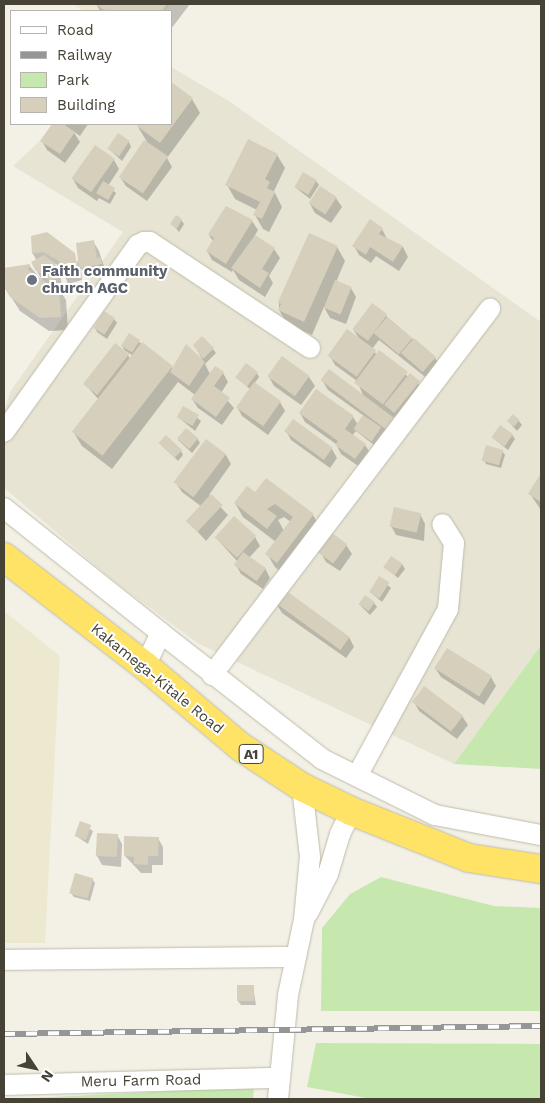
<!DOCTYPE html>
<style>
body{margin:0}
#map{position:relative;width:545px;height:1103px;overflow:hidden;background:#f3f1e6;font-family:"Work Sans",sans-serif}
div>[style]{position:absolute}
.residential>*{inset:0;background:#e7e4d4}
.education>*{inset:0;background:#ede9d0}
.green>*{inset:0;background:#c6e8af}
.shadow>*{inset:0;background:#0003}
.building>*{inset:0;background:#d5cfbc;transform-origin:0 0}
.roads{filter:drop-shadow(0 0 1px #bfbba9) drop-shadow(0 0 1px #bfbba9)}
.minor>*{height:20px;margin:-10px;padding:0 10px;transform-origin:10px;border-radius:10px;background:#fff}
.highway>*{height:28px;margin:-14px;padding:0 14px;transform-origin:14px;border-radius:14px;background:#fee366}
.rail>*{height:5.5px;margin-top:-2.75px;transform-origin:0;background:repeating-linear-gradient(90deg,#fff 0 11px,#969696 0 22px);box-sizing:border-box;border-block:1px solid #969696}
.dots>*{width:14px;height:14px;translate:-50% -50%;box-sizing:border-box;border:2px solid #fff;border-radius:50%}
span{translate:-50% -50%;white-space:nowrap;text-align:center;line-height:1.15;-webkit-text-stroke:4px #fff;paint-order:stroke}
.shield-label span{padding:1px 4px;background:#fff;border:1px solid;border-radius:4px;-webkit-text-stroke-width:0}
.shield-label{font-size:14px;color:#464235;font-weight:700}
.worship-label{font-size:15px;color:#5b616d;font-weight:700}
.left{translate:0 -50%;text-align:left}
.street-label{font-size:15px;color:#464235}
.frame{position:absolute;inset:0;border:5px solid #464235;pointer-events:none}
.legend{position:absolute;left:10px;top:10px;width:162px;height:115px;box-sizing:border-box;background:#fff;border:1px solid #b5b3ae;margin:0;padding:6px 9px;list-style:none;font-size:15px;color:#464235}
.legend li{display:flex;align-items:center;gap:10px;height:25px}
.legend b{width:25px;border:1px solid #b5b3ae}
.north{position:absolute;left:10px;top:1043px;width:50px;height:50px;-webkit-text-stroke:4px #fff;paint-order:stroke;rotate:124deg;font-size:14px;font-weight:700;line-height:20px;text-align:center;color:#464235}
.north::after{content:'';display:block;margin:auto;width:18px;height:22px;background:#464235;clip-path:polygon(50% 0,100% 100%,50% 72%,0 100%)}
</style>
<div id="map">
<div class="residential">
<div style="clip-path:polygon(171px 67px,229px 101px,541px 322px,541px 645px,454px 764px,199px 644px,115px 582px,4px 488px,4px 413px,10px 392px,123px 232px,13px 166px,58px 124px,171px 124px)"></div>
</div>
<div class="education">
<div style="clip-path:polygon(73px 4px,170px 4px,164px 11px,84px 11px)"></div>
<div style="clip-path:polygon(4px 611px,60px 656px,45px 943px,4px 943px)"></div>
</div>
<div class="green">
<div style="clip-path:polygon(541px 645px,541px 769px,454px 764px)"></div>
<div style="clip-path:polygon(381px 877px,494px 906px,541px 908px,541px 1011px,321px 1011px,322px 928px,350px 894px)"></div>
<div style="clip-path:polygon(316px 1043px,541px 1044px,541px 1099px,371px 1099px,307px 1087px)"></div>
<div style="clip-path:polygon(254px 1087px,253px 1099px,11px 1099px)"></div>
</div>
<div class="shadow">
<div style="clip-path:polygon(96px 4px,190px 4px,171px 29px,171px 11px,100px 11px)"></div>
<div style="clip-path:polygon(192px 99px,200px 113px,167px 158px,172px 167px,147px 201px,126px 186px,120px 177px,149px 145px,138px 127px,141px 124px,171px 124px)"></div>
<div style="clip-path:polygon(54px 124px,67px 128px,64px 124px,88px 124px,80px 136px,73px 131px,80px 142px,65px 163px,47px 150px,42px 141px)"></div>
<div style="clip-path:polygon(129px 142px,131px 147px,122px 161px,109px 149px)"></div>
<div style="clip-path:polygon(277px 155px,285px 168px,274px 191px,282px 207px,269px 232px,263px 229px,255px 215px,257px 210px,235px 199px,227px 185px)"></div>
<div style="clip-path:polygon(114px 160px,119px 169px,108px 186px,116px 193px,110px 204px,99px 198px,97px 201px,78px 188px,73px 179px)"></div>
<div style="clip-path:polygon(316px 181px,319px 185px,310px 199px,295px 187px)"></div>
<div style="clip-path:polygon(336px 198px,342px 207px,331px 223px,315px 213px,310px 204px)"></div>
<div style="clip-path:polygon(181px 220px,184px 224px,179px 232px,172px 224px)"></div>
<div style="clip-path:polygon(252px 221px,258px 230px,254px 237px,274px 249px,280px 258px,269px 276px,273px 283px,265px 297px,239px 280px,233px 270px,232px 272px,212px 260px,207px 251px,213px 241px,209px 235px)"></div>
<div style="clip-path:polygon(382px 229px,387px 239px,403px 247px,408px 257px,399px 271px,376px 256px,371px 263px,359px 255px,354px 246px)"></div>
<div style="clip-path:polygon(32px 237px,74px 254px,78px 277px,77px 260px,80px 264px,93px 241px,99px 251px,106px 273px,86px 277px,81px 268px,82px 280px,68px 284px,62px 268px,54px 263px,60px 273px,62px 288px,59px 289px,66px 300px,68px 330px,49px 331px,20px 311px,4px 286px,4px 270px,29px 265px,43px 282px,32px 263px,37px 261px,33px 254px)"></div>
<div style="clip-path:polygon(337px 247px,345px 261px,336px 282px,351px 288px,356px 297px,346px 324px,330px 318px,324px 307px,312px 335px,287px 324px,279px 310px,279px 302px)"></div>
<div style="clip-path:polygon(372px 304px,435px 358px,441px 367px,429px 380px,379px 340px,372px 349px,377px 355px,409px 377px,410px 375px,425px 391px,401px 422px,393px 416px,400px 428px,392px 437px,384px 431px,374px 445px,356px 431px,352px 436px,365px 445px,371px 454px,361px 468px,341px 454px,336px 444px,305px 422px,300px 413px,316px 390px,353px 417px,358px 425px,364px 416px,328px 390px,322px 380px,363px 395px,357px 381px,335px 365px,330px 356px,360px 340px,353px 329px)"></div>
<div style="clip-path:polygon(114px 319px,117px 323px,107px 339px,97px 332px,95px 328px)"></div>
<div style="clip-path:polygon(evenodd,130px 335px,174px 369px,203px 361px,199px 354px,213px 349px,216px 353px,205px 364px,210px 374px,223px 373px,228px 382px,221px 393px,234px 408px,222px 425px,198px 408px,192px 399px,195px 395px,178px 382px,112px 469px,82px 446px,74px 433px,99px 400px,85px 384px,127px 354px,122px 346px,130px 335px,126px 351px,133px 356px,130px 359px,126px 351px)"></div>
<div style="clip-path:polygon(257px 373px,259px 377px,254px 384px,280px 402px,285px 411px,268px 435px,242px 416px,237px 407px,250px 389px,237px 378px)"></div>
<div style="clip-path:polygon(269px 377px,309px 377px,315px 386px,301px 405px,274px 386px)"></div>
<div style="clip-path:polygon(184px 407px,201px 421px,195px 431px,178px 417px)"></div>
<div style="clip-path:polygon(508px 421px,519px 421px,522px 425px,517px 431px)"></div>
<div style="clip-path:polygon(286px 431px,332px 449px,337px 458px,330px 468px,291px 440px)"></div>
<div style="clip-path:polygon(512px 435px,515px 439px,508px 450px,493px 438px)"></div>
<div style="clip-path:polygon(197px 438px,200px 443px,192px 453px,178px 440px)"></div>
<div style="clip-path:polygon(206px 441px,226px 455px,231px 464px,209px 495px,228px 515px,206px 541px,189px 522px,202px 507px,182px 492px,176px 483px)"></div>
<div style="clip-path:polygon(161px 443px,181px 451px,183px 455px,178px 461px)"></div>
<div style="clip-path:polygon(502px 451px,505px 455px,501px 468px,486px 464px,484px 460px)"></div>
<div style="clip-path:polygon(541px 476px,541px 510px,530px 494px)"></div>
<div style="clip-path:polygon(evenodd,266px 480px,313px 515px,321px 529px,285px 576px,275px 567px,267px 554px,276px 542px,243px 517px,235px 503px,256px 494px,266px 480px,284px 517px,291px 522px,284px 531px,278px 520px,284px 517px)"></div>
<div style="clip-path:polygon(420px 514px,425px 524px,424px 541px,396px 535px,391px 526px)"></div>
<div style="clip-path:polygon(255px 537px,260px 546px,249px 558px,265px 568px,270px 578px,263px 589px,241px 574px,236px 565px,238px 562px,216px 538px)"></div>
<div style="clip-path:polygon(346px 545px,352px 554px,340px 571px,326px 562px,321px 553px)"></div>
<div style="clip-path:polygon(402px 564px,405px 569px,398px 578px,386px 568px)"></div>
<div style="clip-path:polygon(379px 578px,391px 588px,382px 602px,370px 592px)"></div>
<div style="clip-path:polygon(276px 603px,349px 637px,354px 647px,346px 658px,282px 613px)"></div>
<div style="clip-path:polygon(374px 603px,377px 607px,370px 615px,359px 604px)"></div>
<div style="clip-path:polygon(435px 668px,491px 677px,496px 686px,484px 705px,441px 677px)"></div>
<div style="clip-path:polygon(424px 688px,462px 716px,468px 725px,457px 739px,419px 711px,414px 702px)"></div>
<div style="clip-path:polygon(81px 823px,93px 831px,88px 844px,76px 836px)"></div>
<div style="clip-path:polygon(98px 834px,117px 835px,122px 844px,121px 867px,102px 865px,97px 856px)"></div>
<div style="clip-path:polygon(125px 838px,158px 838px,163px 847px,163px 865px,152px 865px,152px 873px,141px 873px,125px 856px)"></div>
<div style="clip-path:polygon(92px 879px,95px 883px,90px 901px,74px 897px,71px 893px)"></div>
<div style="clip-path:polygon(253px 986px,256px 1005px,241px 1005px,238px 1001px)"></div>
</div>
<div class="building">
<div style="clip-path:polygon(95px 4px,167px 4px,162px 11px,106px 11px)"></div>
<div style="clip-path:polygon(171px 82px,193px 98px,160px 143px,137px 126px,139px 124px,171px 124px)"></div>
<div style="clip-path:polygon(52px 124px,63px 124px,75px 132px,60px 154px,40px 141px)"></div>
<div style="left:118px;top:133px;width:14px;height:19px;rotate:34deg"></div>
<div style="clip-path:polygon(248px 139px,278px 154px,265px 179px,270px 182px,267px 188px,275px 192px,262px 219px,253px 215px,260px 202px,225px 185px)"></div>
<div style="left:144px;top:140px;width:29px;height:45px;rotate:34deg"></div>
<div style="left:95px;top:145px;width:24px;height:41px;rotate:35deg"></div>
<div style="left:303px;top:172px;width:16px;height:17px;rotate:30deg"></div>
<div style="left:103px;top:181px;width:14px;height:14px;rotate:30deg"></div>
<div style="left:320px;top:186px;width:20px;height:21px;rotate:33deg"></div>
<div style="clip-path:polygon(226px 206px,253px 220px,226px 264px,206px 251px,214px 238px,208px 234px)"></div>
<div style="clip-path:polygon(176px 215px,182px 219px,177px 229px,170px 224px)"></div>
<div style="clip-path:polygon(370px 219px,383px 228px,379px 234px,403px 246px,393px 262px,370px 247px,366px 255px,352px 246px)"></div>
<div style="clip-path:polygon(47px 232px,75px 253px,78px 271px,62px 275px,59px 261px,43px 252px,32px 254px,31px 236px)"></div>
<div style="clip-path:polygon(309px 233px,338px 246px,304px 322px,278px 310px,281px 304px,278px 302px)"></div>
<div style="clip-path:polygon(255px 235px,275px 248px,262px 269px,269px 273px,260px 288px,231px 268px)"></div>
<div style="clip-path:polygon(94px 240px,97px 258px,100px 257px,102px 264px,79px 268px,76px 243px)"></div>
<div style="clip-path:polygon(44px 255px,55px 263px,57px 279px,50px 280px,35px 270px,31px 262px)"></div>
<div style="clip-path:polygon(30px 264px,28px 270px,47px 283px,59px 285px,61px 317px,40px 318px,10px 297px,4px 287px,4px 268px)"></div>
<div style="left:335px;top:280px;width:18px;height:30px;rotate:22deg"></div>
<div style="left:372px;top:303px;width:19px;height:33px;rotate:36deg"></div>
<div style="left:104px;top:311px;width:13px;height:20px;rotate:32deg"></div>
<div style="left:387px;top:317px;width:33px;height:21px;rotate:40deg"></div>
<div style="left:347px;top:329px;width:36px;height:33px;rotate:36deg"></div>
<div style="left:129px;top:333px;width:13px;height:15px;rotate:32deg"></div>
<div style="clip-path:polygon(202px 336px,214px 348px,203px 359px,193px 345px)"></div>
<div style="left:414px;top:338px;width:29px;height:20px;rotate:41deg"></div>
<div style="left:142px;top:342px;width:39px;height:114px;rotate:38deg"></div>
<div style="left:115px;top:343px;width:18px;height:52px;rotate:38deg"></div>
<div style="clip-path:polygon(186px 344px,205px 362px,189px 386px,170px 372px)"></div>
<div style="left:379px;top:350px;width:36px;height:41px;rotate:37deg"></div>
<div style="left:282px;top:356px;width:34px;height:25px;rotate:36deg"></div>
<div style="left:246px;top:363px;width:15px;height:18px;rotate:37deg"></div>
<div style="clip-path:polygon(215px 366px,224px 372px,214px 386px,230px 398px,216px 417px,191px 399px)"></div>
<div style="left:329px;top:369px;width:82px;height:14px;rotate:37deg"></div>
<div style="left:410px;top:373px;width:13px;height:41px;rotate:39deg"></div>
<div style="left:254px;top:382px;width:33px;height:31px;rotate:35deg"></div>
<div style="clip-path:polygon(316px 389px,354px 416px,345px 429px,366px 444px,355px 459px,335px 445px,338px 441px,299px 413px)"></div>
<div style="left:183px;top:406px;width:18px;height:13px;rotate:29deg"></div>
<div style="left:513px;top:414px;width:9px;height:9px;rotate:41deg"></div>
<div style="left:363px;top:415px;width:22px;height:17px;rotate:34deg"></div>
<div style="left:293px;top:419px;width:49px;height:15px;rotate:36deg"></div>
<div style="left:500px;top:425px;width:16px;height:15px;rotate:35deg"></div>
<div style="left:186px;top:428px;width:16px;height:14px;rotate:40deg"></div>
<div style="left:166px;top:435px;width:22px;height:11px;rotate:43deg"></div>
<div style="left:206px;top:439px;width:25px;height:54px;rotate:37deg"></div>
<div style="left:486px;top:445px;width:18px;height:16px;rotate:16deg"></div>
<div style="clip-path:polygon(541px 473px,541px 502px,528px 494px)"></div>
<div style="clip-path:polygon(266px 478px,314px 514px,277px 563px,265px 554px,293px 517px,275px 504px,267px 509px,277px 516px,267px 529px,234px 503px,247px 486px,255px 492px)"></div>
<div style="left:211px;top:494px;width:16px;height:37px;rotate:43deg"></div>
<div style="left:394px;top:507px;width:28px;height:20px;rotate:13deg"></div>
<div style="left:234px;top:516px;width:30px;height:29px;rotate:42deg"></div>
<div style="left:332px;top:533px;width:19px;height:24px;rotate:36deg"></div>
<div style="left:243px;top:552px;width:28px;height:16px;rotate:35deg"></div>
<div style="left:391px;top:556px;width:14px;height:14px;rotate:34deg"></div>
<div style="left:379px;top:576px;width:12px;height:19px;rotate:31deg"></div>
<div style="left:285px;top:590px;width:80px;height:16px;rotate:36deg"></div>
<div style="left:365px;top:595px;width:12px;height:11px;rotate:35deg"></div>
<div style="left:447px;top:648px;width:53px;height:24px;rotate:32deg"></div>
<div style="left:424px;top:686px;width:49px;height:20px;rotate:37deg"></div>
<div style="left:80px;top:821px;width:12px;height:16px;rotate:20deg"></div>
<div style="left:97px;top:833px;width:21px;height:23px;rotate:3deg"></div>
<div style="clip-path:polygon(124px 836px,159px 837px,158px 856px,148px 856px,148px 865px,134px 864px,134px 857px,124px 856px)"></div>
<div style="left:75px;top:873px;width:19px;height:21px;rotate:16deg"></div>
<div style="left:237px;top:985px;width:17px;height:16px"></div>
</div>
<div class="roads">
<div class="minor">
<div style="left:4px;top:432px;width:230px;rotate:-54.4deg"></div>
<div style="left:138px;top:245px;width:7px;rotate:-27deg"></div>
<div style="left:144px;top:242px;width:6px"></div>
<div style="left:150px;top:242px;width:192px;rotate:33.5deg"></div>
<div style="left:4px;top:508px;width:201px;rotate:38.5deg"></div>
<div style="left:161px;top:633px;width:37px;rotate:116deg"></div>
<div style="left:161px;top:633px;width:204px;rotate:38deg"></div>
<div style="left:322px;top:759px;width:126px;rotate:26.4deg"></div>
<div style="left:435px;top:815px;width:108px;rotate:10.7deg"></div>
<div style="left:212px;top:675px;width:460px;rotate:-52.8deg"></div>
<div style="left:357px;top:776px;width:190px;rotate:-61.4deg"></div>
<div style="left:448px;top:609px;width:66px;rotate:-84.8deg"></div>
<div style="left:454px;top:543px;width:22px;rotate:-122deg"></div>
<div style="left:308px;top:913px;width:44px;rotate:-62.9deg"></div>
<div style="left:328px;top:874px;width:42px;rotate:-73.3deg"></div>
<div style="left:340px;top:834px;width:25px;rotate:-64deg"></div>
<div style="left:4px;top:960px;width:291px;rotate:-0.6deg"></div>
<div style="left:4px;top:1085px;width:275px;rotate:-1.5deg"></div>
<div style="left:278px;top:1099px;width:104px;rotate:-84.5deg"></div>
<div style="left:288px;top:995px;width:77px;rotate:-78deg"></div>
<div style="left:304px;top:920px;width:63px;rotate:-84.6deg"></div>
<div style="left:310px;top:857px;width:70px;rotate:-96.5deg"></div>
</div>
<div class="highway">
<div style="left:4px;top:557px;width:178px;rotate:37.7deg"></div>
<div style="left:145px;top:666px;width:126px;rotate:40.2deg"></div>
<div style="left:241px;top:747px;width:73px;rotate:33.3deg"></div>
<div style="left:302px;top:787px;width:55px;rotate:26.1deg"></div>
<div style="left:351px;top:811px;width:127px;rotate:21.7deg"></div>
<div style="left:469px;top:858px;width:73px;rotate:8.7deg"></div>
</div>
</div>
<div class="rail">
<div style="left:4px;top:1034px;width:537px;rotate:-0.85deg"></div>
</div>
<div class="dots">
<div style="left:32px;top:280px;background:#6b7280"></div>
</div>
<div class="shield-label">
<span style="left:251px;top:754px">A1</span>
</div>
<div class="worship-label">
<span class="left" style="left:42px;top:280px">Faith community<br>church AGC</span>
</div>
<div class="street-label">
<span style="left:157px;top:679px;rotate:39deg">Kakamega-Kitale Road</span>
<span style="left:141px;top:1081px;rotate:-1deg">Meru Farm Road</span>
</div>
<div class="frame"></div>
<ul class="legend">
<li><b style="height:6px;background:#fff"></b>Road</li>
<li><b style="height:6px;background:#969696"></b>Railway</li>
<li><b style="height:14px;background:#c6e8af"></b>Park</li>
<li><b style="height:14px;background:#d5cfbc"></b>Building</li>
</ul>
<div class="north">N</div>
</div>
